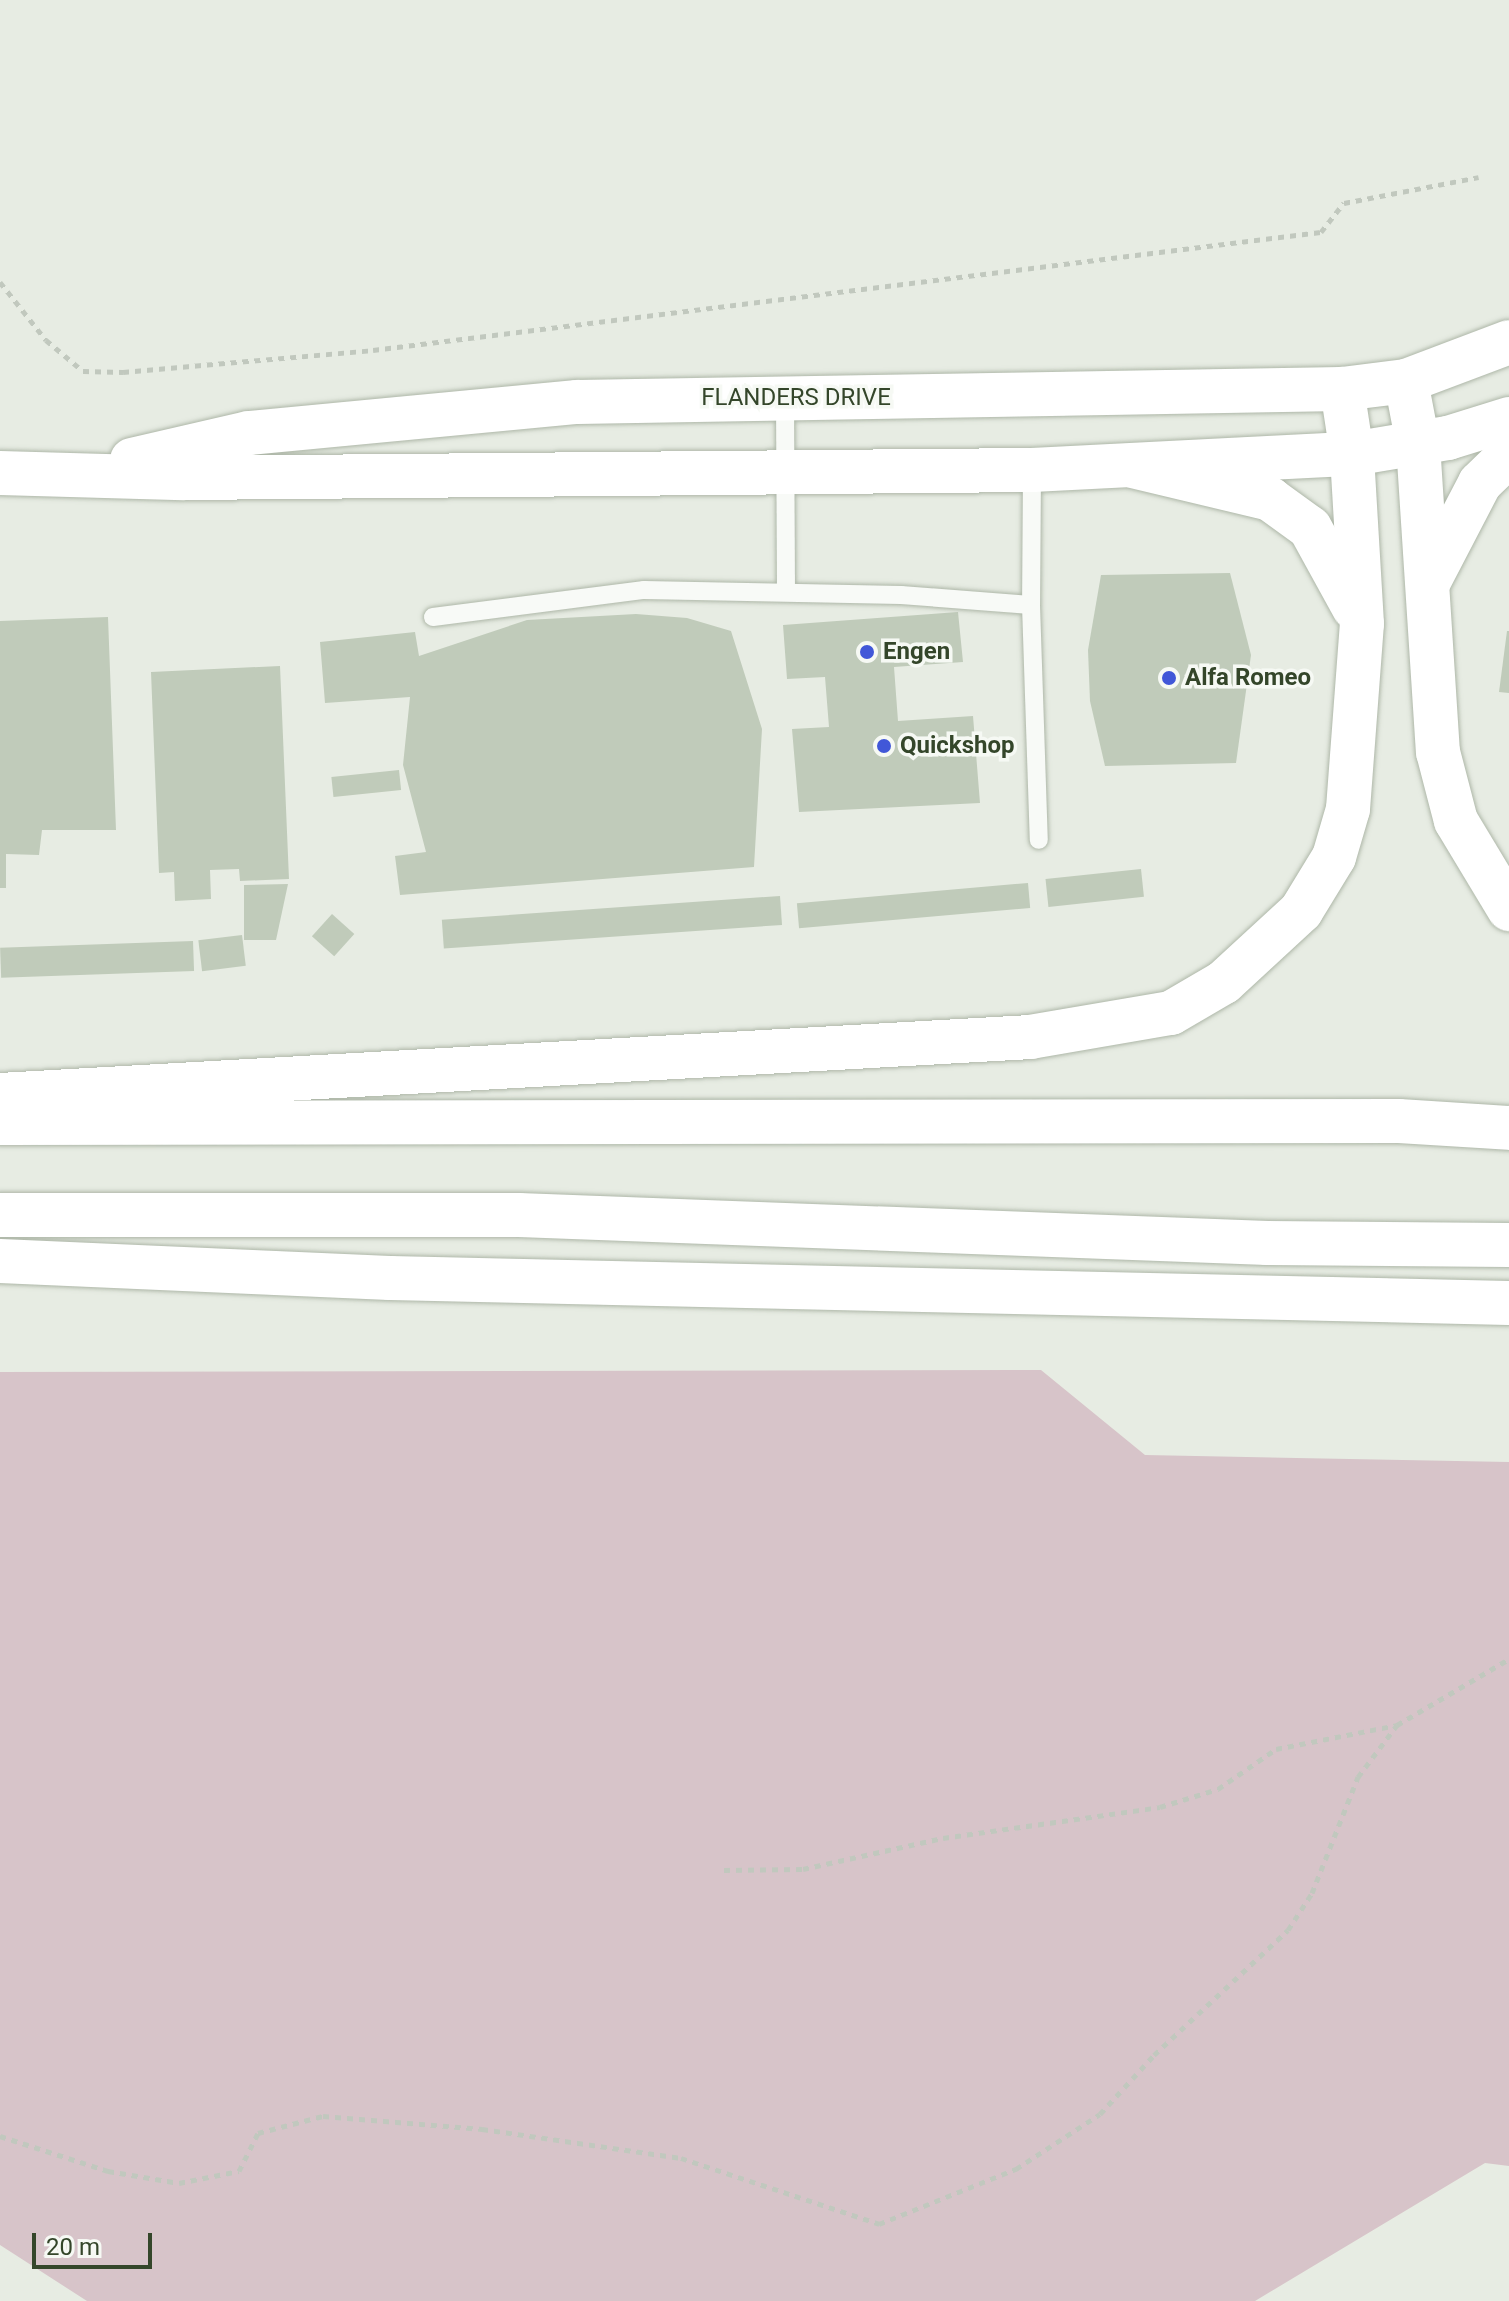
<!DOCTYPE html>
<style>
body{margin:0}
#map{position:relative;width:1509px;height:2301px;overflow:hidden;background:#e7ece3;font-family:Roboto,sans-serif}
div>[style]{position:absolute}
.green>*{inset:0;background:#d7c4c9}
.building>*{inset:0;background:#c0cbba;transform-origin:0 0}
.path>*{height:5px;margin-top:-2.5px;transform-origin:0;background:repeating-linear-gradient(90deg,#c1c8be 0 6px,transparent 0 12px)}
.roads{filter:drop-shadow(0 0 2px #aeb7a8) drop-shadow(0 0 2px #aeb7a8)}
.lane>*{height:18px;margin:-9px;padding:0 9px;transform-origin:9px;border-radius:9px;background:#f8faf7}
.secondary>*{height:44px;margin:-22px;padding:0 22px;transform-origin:22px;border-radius:22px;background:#fff}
.highway>*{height:44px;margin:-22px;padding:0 22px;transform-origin:22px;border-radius:22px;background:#fff}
.dots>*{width:22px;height:22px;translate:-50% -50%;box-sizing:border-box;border:4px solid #f6f9f4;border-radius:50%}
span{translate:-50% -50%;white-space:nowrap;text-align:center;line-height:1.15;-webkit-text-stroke:7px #f6f9f4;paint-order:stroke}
.street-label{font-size:24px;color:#34462a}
.poi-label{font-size:24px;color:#34462a;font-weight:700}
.left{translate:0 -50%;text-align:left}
.scale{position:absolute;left:32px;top:2233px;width:120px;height:36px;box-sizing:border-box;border:4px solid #34462a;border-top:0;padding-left:10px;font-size:24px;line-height:28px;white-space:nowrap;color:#34462a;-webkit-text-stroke:6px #f6f9f4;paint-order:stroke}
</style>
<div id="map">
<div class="green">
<div style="clip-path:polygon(1041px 1370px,1145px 1455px,1509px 1462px,1509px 2166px,1485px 2163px,1255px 2301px,87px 2301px,0 2245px,0 1372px)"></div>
</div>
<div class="building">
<div style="clip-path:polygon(1230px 573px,1251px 655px,1236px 763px,1105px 766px,1090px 701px,1088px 650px,1101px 575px)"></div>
<div style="clip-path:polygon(958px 612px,963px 662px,894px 667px,898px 721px,973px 716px,980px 803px,799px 812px,792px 729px,829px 727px,825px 677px,787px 679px,783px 625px)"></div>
<div style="clip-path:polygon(636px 614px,687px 618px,731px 631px,762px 729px,754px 867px,400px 895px,395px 856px,426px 852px,403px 765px,410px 697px,325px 703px,320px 642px,415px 632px,419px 656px,527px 620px)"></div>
<div style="clip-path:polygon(108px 617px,116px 830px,42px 830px,39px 855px,6px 854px,6px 888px,0 888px,0 621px)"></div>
<div style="clip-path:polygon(1507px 631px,1509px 631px,1509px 693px,1499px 692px)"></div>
<div style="clip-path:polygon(280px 666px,289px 879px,240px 881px,239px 869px,210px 870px,211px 899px,175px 901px,174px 872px,159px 873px,151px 672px)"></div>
<div style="left:399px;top:770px;width:20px;height:68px;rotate:84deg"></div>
<div style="left:1141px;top:869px;width:28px;height:96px;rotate:84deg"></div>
<div style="left:1028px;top:883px;width:25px;height:232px;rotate:85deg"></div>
<div style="clip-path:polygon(288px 884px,276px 940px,244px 940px,244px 885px)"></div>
<div style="left:780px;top:896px;width:29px;height:339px;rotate:86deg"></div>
<div style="left:332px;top:914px;width:30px;height:30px;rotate:42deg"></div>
<div style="left:242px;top:935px;width:31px;height:44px;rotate:83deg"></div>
<div style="left:193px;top:941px;width:30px;height:193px;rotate:88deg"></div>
</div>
<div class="path">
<div style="left:0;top:282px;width:74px;rotate:51.6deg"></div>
<div style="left:46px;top:340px;width:48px;rotate:40deg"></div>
<div style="left:83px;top:371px;width:40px;rotate:1.4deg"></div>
<div style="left:123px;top:372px;width:251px;rotate:-5deg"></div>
<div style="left:373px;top:350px;width:955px;rotate:-7.1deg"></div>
<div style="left:1321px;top:232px;width:37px;rotate:-52deg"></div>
<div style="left:1344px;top:203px;width:137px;rotate:-10.9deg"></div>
<div style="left:724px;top:1870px;width:79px;rotate:-0.7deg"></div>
<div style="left:803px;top:1869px;width:143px;rotate:-12.5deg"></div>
<div style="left:943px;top:1838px;width:219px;rotate:-8.1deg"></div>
<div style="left:1160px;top:1807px;width:61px;rotate:-17.2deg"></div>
<div style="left:1218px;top:1789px;width:70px;rotate:-34.6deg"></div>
<div style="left:1276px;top:1749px;width:123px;rotate:-11.2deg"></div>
<div style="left:1397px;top:1725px;width:130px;rotate:-30.5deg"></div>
<div style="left:0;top:2136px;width:114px;rotate:18deg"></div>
<div style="left:108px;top:2171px;width:72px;rotate:9.6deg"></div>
<div style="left:179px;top:2183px;width:61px;rotate:-11.3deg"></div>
<div style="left:239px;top:2171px;width:42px;rotate:-63.4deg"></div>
<div style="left:258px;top:2133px;width:67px;rotate:-14.7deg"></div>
<div style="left:323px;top:2116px;width:160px;rotate:4.7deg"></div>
<div style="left:482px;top:2129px;width:201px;rotate:8.3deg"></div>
<div style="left:681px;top:2158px;width:209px;rotate:18.4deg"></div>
<div style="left:879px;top:2224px;width:148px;rotate:-21.9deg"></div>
<div style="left:1016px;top:2169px;width:100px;rotate:-33.2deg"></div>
<div style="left:1100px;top:2114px;width:80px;rotate:-47.5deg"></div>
<div style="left:1154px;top:2055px;width:183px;rotate:-43deg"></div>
<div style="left:1288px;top:1930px;width:44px;rotate:-57deg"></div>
<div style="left:1312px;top:1893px;width:125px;rotate:-68.4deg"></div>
<div style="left:1358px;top:1777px;width:65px;rotate:-53.1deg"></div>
</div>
<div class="roads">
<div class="lane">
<div style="left:785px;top:398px;width:193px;rotate:89.7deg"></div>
<div style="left:1032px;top:470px;width:135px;rotate:90.4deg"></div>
<div style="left:1031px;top:605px;width:235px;rotate:88.1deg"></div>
<div style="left:433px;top:617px;width:213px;rotate:-7.3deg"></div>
<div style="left:644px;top:590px;width:257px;rotate:1.1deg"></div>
<div style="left:901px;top:595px;width:130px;rotate:4.4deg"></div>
</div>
<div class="secondary">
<div style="left:132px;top:460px;width:120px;rotate:-13deg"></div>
<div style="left:249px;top:433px;width:329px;rotate:-5.4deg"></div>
<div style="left:577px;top:402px;width:765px;rotate:-0.97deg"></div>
<div style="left:1342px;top:389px;width:64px;rotate:-7.1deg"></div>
<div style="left:1406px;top:381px;width:110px;rotate:-20.7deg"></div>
<div style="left:0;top:473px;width:184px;rotate:1.6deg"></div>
<div style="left:184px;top:478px;width:848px;rotate:-0.54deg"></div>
<div style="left:1032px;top:470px;width:320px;rotate:-2.9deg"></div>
<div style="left:1352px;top:454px;width:97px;rotate:-9.5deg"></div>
<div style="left:1448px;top:438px;width:64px;rotate:-17.3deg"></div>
</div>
<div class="highway">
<div style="left:1406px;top:381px;width:64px;rotate:79.2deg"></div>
<div style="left:1418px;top:444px;width:309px;rotate:86.3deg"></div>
<div style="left:1438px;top:752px;width:71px;rotate:75.4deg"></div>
<div style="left:1456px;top:821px;width:103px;rotate:58.9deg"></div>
<div style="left:1133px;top:466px;width:141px;rotate:13.5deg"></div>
<div style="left:1270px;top:499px;width:49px;rotate:35.9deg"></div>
<div style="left:1310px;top:528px;width:91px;rotate:61.2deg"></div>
<div style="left:1429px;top:581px;width:110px;rotate:-62.5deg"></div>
<div style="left:1480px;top:483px;width:40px;rotate:-44deg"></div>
<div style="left:0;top:1095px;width:1032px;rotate:-3.22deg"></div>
<div style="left:1030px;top:1037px;width:143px;rotate:-9.7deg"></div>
<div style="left:1171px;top:1013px;width:61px;rotate:-30.3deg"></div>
<div style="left:1224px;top:982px;width:105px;rotate:-42.7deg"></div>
<div style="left:1301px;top:911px;width:63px;rotate:-58.6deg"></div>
<div style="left:1334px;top:857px;width:50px;rotate:-73.7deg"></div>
<div style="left:1348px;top:809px;width:186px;rotate:-85.7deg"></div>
<div style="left:1362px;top:624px;width:170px;rotate:-93.4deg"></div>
<div style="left:1352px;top:454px;width:66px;rotate:-98.7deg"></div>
<div style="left:0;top:1123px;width:1399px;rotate:-0.08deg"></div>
<div style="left:1399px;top:1121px;width:110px;rotate:3.6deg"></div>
<div style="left:0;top:1215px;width:519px"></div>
<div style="left:519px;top:1215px;width:749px;rotate:2.14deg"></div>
<div style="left:1267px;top:1243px;width:242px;rotate:0.5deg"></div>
<div style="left:0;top:1261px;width:390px;rotate:2.5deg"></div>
<div style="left:390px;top:1278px;width:1119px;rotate:1.28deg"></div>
</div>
</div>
<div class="dots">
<div style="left:867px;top:652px;background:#4157d8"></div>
<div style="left:1169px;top:678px;background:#4157d8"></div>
<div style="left:884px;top:746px;background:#4157d8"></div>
</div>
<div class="street-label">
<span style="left:796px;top:398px">FLANDERS DRIVE</span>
</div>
<div class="poi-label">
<span class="left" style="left:883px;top:652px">Engen</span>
<span class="left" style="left:1185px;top:678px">Alfa Romeo</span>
<span class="left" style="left:900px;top:746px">Quickshop</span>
</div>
<div class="scale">20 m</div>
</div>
